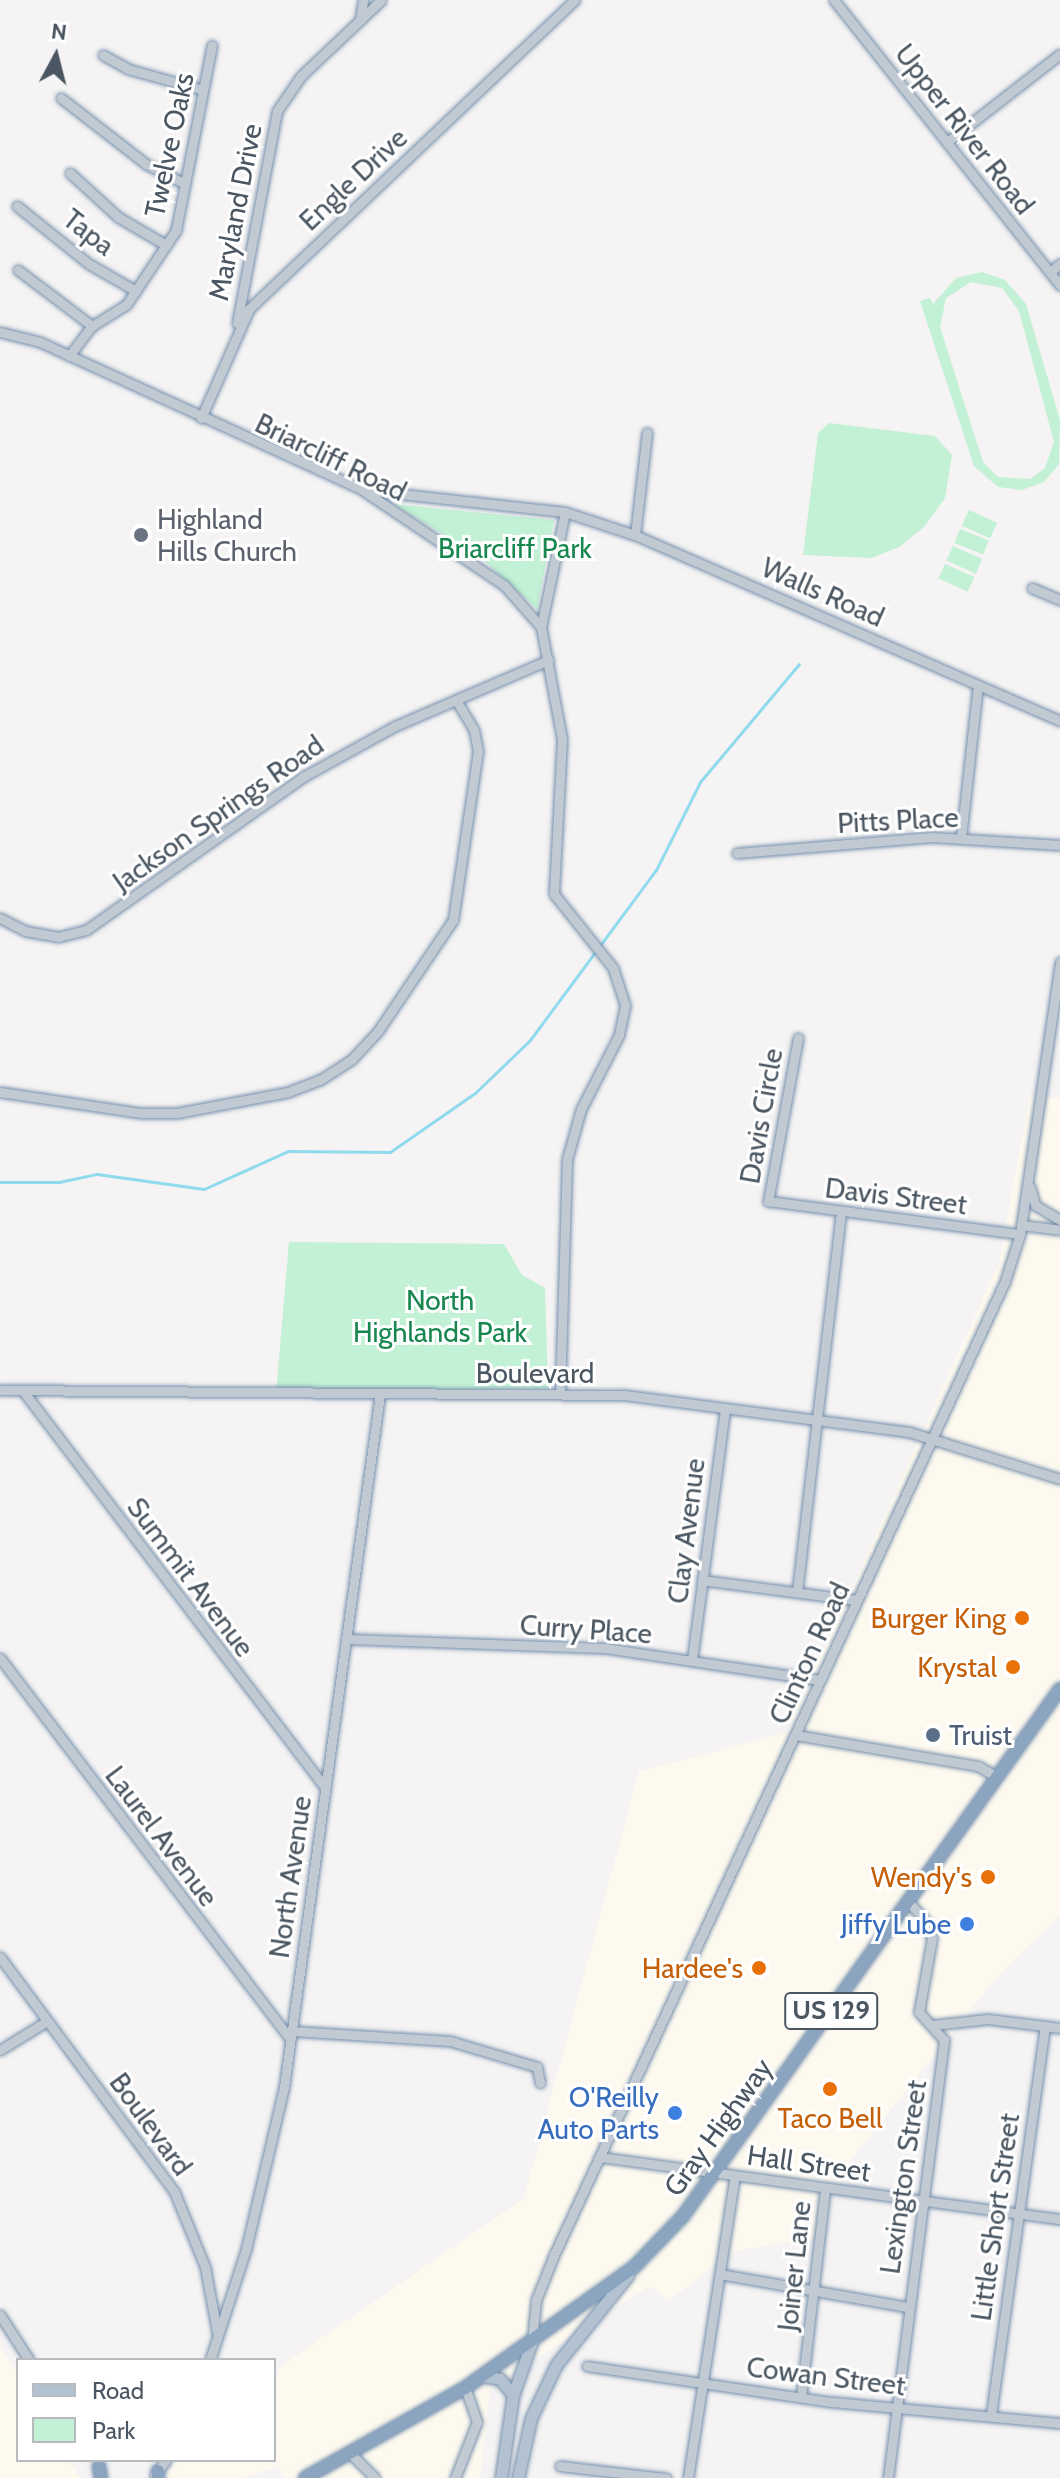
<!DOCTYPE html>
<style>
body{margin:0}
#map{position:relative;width:1060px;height:2478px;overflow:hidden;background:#f5f3f3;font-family:Cabin,sans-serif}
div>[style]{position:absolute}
.commercial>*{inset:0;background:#fdf9ef}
.green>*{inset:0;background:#c3f1d5;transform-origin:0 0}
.stream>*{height:3px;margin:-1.5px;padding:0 1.5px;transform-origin:1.5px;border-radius:1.5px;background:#90daee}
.roads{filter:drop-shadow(0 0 2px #7690ad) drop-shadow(0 0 2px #7690ad)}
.minor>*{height:9px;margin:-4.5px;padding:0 4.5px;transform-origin:4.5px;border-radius:4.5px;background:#c1cad2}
.major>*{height:11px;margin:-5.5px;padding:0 5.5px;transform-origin:5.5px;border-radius:5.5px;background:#b3c2d1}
.highway>*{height:12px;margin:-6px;padding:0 6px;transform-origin:6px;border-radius:6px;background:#8ba5c1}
.dots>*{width:22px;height:22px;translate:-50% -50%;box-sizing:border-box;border:4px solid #fff;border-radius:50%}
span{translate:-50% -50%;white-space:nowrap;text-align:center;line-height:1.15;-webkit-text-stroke:6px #fff;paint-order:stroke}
.shield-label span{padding:2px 6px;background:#fff;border:2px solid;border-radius:6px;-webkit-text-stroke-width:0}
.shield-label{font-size:26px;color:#4a5661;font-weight:700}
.street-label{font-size:28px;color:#4a5661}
.worship-label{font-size:28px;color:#5b616d}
.left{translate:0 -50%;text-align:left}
.park-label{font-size:28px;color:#17864f}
.food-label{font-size:28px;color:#c56008}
.right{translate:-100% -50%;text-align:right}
.service-label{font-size:28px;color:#4e5e75}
.shop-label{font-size:28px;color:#366cbe}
.legend{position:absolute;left:16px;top:2358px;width:260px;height:104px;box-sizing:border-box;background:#fff;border:2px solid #b7bbc0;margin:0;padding:10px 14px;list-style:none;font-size:24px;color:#4a5661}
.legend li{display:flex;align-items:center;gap:16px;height:40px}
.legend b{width:40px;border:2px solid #b7bbc0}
.north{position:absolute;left:16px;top:16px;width:80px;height:80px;-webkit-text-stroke:6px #fff;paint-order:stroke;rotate:7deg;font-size:22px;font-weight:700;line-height:32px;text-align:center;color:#4a5661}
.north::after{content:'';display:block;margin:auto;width:28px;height:36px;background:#4a5661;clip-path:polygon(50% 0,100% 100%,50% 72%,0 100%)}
</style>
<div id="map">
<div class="commercial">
<div style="clip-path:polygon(1030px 1095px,1060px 1098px,1060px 1915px,996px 1978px,849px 2162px,812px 2238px,734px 2251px,669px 2300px,649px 2286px,490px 2389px,480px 2478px,285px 2478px,278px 2467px,243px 2478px,166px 2478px,176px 2460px,274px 2460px,274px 2384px,281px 2366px,524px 2198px,639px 1771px,786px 1733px,999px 1263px)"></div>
<div style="clip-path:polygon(0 2346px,18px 2376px,18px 2460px,69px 2460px,80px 2478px,0 2478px)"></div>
</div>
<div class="green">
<div style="clip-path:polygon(evenodd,982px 272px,1005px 280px,1026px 304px,1060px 420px,1059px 464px,1044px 482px,1022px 490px,998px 487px,974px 466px,920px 301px,930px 298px,933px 304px,956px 278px,982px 272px,971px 282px,1002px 288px,1019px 311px,1054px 442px,1045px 468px,1030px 479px,998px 477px,983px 462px,940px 327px,946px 298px,971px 282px)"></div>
<div style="clip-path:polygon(829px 423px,935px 436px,952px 455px,945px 498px,924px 527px,899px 547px,872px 558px,803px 555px,818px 433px)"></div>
<div style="clip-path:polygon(393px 504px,554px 520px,537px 609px,479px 556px)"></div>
<div style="left:969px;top:510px;width:31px;height:17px;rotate:25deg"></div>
<div style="left:960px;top:529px;width:31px;height:15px;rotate:22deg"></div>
<div style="left:953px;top:546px;width:32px;height:16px;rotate:24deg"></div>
<div style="left:945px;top:564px;width:32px;height:16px;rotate:24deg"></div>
<div style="clip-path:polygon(289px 1242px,504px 1244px,522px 1275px,545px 1288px,548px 1388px,276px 1393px)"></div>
</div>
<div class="stream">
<div style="left:0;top:1182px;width:59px"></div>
<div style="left:59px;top:1182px;width:39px;rotate:-12deg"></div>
<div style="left:97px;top:1174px;width:108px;rotate:8deg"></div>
<div style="left:204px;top:1189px;width:92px;rotate:-24.3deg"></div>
<div style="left:288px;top:1151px;width:102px;rotate:0.6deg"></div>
<div style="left:390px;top:1152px;width:103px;rotate:-34.8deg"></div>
<div style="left:475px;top:1093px;width:76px;rotate:-43.9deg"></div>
<div style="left:530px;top:1040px;width:212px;rotate:-53.5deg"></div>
<div style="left:656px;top:870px;width:98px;rotate:-63.4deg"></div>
<div style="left:700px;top:782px;width:154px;rotate:-50deg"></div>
</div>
<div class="roads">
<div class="minor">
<div style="left:834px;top:0;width:364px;rotate:51.6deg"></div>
<div style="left:360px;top:20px;width:20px;rotate:-81deg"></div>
<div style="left:103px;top:55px;width:29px;rotate:29deg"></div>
<div style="left:128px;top:69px;width:78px;rotate:15.6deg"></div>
<div style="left:61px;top:98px;width:108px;rotate:37.8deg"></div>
<div style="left:146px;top:164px;width:44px;rotate:27.1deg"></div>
<div style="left:947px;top:142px;width:143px;rotate:-37.9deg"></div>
<div style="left:70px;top:173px;width:65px;rotate:42.5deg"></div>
<div style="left:118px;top:217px;width:56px;rotate:30.3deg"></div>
<div style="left:17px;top:206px;width:92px;rotate:38.9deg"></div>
<div style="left:89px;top:264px;width:54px;rotate:29.9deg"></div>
<div style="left:18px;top:270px;width:93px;rotate:37.1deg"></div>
<div style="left:1050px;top:272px;width:13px;rotate:-39deg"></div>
<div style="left:237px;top:323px;width:216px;rotate:-79.3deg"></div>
<div style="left:277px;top:111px;width:42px;rotate:-55.6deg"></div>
<div style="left:301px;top:76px;width:110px;rotate:-43.5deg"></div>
<div style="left:0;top:332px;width:41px;rotate:14deg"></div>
<div style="left:40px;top:342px;width:353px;rotate:24.6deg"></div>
<div style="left:361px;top:489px;width:172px;rotate:33.9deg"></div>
<div style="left:504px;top:585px;width:56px;rotate:48.6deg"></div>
<div style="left:541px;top:627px;width:114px;rotate:79.4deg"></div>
<div style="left:562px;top:739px;width:155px;rotate:93deg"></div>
<div style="left:554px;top:894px;width:95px;rotate:51.4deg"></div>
<div style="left:613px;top:968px;width:40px;rotate:72deg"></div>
<div style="left:625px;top:1006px;width:30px;rotate:102deg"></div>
<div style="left:619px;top:1035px;width:83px;rotate:117.2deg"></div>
<div style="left:581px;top:1109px;width:52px;rotate:105.6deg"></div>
<div style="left:567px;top:1159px;width:234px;rotate:91.7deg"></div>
<div style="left:69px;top:356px;width:38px;rotate:-53deg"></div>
<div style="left:92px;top:326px;width:40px;rotate:-32deg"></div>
<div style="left:126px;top:305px;width:90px;rotate:-56.3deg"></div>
<div style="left:176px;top:230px;width:188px;rotate:-79deg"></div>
<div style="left:201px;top:418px;width:119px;rotate:-66.2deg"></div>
<div style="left:249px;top:309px;width:449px;rotate:-43.5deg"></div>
<div style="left:365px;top:490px;width:201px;rotate:6.3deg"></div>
<div style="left:565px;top:512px;width:74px;rotate:18.2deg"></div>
<div style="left:635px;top:535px;width:464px;rotate:23.6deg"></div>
<div style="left:635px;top:535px;width:103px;rotate:-83.3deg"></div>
<div style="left:1032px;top:588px;width:30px;rotate:23deg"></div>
<div style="left:541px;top:627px;width:117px;rotate:-78.2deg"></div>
<div style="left:961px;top:838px;width:154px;rotate:-83.7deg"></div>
<div style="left:737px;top:853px;width:196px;rotate:-4.7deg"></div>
<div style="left:932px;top:837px;width:128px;rotate:3.6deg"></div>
<div style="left:0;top:918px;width:28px;rotate:27deg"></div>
<div style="left:25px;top:931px;width:34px;rotate:10deg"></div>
<div style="left:58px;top:937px;width:29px;rotate:-14deg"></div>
<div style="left:86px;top:930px;width:266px;rotate:-35.2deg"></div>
<div style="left:303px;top:777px;width:105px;rotate:-29deg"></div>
<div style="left:395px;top:726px;width:167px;rotate:-23.3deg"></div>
<div style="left:798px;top:1038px;width:166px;rotate:100.4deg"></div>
<div style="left:768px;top:1201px;width:254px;rotate:7.5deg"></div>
<div style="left:0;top:1092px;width:143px;rotate:8.5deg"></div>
<div style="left:141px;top:1113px;width:36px"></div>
<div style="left:177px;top:1113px;width:113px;rotate:-10.7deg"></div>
<div style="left:288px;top:1092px;width:34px;rotate:-21deg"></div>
<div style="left:320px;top:1080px;width:38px;rotate:-33deg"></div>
<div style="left:352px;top:1059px;width:38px;rotate:-47deg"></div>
<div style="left:378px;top:1031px;width:134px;rotate:-56deg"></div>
<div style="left:453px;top:920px;width:171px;rotate:-81.6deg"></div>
<div style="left:478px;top:751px;width:21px;rotate:-101deg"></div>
<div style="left:474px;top:730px;width:35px;rotate:-121deg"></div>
<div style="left:1030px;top:1187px;width:19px;rotate:74deg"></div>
<div style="left:1035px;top:1205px;width:29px;rotate:31deg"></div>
<div style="left:1021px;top:1225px;width:39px;rotate:7deg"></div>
<div style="left:0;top:1390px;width:625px;rotate:0.46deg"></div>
<div style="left:625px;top:1395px;width:286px;rotate:7.4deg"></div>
<div style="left:909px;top:1432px;width:158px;rotate:17.3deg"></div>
<div style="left:23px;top:1391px;width:499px;rotate:52.7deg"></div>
<div style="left:702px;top:1580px;width:156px;rotate:7.4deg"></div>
<div style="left:797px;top:1592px;width:383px;rotate:-83.4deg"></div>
<div style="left:346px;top:1639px;width:259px;rotate:2deg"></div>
<div style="left:605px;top:1648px;width:217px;rotate:8.5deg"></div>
<div style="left:0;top:1658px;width:478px;rotate:52.7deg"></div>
<div style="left:692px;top:1660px;width:254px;rotate:-82.5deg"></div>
<div style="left:796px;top:1735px;width:185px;rotate:9.7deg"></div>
<div style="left:978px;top:1766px;width:22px;rotate:30deg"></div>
<div style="left:0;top:1957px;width:292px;rotate:53.4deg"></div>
<div style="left:174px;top:2191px;width:82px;rotate:67.8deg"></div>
<div style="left:205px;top:2267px;width:66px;rotate:79.5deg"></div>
<div style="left:932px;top:2025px;width:56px;rotate:-6.1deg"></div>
<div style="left:988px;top:2019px;width:73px;rotate:7.1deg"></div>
<div style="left:292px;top:2031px;width:158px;rotate:3.6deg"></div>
<div style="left:450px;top:2041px;width:91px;rotate:16.6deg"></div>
<div style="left:537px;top:2067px;width:16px;rotate:79deg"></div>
<div style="left:0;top:2050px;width:55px;rotate:-31.7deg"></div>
<div style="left:600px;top:2157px;width:464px;rotate:7.7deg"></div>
<div style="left:720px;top:2274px;width:190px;rotate:10deg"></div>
<div style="left:0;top:2315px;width:54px;rotate:57.2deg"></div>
<div style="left:532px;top:2341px;width:41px;rotate:-84.4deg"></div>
<div style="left:536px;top:2300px;width:48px;rotate:-68.2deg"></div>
<div style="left:554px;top:2255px;width:1073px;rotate:-65.15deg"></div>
<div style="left:1005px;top:1281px;width:49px;rotate:-72.3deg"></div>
<div style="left:1020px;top:1234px;width:275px;rotate:-81.6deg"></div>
<div style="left:210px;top:2360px;width:117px;rotate:-72deg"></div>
<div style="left:246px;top:2249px;width:166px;rotate:-76.8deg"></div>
<div style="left:284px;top:2087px;width:700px;rotate:-82.11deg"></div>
<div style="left:587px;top:2366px;width:248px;rotate:8.4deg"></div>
<div style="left:832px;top:2402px;width:229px;rotate:5.3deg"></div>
<div style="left:801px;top:2397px;width:210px;rotate:-83.4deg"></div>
<div style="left:991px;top:2415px;width:393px;rotate:-82.1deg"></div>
<div style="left:353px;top:2456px;width:31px;rotate:45deg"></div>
<div style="left:560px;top:2466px;width:107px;rotate:6.5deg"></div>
<div style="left:155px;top:2475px;width:19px;rotate:-54deg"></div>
<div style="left:455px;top:2478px;width:60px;rotate:-68.6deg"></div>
<div style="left:477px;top:2422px;width:36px;rotate:-109deg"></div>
<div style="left:688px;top:2478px;width:306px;rotate:-81.2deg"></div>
<div style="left:888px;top:2478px;width:442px;rotate:-82.7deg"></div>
<div style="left:944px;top:2040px;width:38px;rotate:-132deg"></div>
<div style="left:919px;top:2012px;width:75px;rotate:-80deg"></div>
<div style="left:932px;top:1938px;width:21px;rotate:-113deg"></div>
<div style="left:924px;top:1919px;width:24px;rotate:-132deg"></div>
</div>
<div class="major">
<div style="left:483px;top:2376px;width:17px;rotate:10deg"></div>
<div style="left:500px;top:2379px;width:21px;rotate:51deg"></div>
<div style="left:501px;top:2478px;width:84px;rotate:-81.8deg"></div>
<div style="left:513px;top:2395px;width:57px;rotate:-70.6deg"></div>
<div style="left:518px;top:2478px;width:61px;rotate:-77.8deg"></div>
<div style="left:531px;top:2418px;width:59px;rotate:-64.7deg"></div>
<div style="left:556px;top:2365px;width:115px;rotate:-51.3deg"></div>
</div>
<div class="highway">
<div style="left:99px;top:2466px;width:12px;rotate:81deg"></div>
<div style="left:158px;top:2478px;width:7px;rotate:-90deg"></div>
<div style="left:305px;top:2478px;width:184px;rotate:-29.4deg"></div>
<div style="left:465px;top:2388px;width:208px;rotate:-35.6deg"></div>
<div style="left:634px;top:2267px;width:71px;rotate:-46.1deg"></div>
<div style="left:683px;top:2216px;width:648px;rotate:-54.42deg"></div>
</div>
</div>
<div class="dots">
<div style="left:141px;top:535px;background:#6b7280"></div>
<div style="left:1022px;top:1618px;background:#e8710a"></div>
<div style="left:1013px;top:1667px;background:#e8710a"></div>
<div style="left:933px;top:1735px;background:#5c6f8a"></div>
<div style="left:988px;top:1877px;background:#e8710a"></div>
<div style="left:967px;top:1924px;background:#3f7fe0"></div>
<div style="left:759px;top:1968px;background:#e8710a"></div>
<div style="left:830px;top:2089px;background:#e8710a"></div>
<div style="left:675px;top:2113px;background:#3f7fe0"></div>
</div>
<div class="shield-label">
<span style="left:831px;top:2011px">US 129</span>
</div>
<div class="street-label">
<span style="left:965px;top:129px;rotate:52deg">Upper River Road</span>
<span style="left:169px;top:145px;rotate:-78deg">Twelve Oaks</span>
<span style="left:353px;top:179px;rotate:-43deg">Engle Drive</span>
<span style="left:235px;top:212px;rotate:-79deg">Maryland Drive</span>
<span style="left:89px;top:232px;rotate:38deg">Tapa</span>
<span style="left:331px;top:457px;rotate:26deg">Briarcliff Road</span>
<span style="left:823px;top:592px;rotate:24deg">Walls Road</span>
<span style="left:218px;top:813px;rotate:-35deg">Jackson Springs Road</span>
<span style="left:898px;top:820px;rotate:-3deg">Pitts Place</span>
<span style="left:761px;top:1116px;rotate:-80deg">Davis Circle</span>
<span style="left:896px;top:1196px;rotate:7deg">Davis Street</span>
<span style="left:535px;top:1373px">Boulevard</span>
<span style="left:686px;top:1531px;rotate:-83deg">Clay Avenue</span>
<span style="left:191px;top:1577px;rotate:53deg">Summit Avenue</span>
<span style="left:586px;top:1629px;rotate:4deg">Curry Place</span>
<span style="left:809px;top:1653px;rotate:-65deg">Clinton Road</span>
<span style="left:162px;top:1836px;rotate:53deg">Laurel Avenue</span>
<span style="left:290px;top:1877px;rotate:-82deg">North Avenue</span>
<span style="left:151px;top:2124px;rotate:54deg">Boulevard</span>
<span style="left:718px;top:2127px;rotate:-54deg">Gray Highway</span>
<span style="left:809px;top:2163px;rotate:8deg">Hall Street</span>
<span style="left:903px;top:2177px;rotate:-82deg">Lexington Street</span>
<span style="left:995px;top:2217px;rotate:-82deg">Little Short Street</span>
<span style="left:794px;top:2266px;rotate:-84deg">Joiner Lane</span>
<span style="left:826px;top:2376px;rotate:7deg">Cowan Street</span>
</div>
<div class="worship-label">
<span class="left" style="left:157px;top:535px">Highland<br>Hills Church</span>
</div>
<div class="park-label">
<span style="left:515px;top:548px">Briarcliff Park</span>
<span style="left:440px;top:1316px">North<br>Highlands Park</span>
</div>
<div class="food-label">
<span class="right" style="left:1006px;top:1618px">Burger King</span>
<span class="right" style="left:997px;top:1667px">Krystal</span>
<span class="right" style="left:972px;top:1877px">Wendy's</span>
<span class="right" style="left:743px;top:1968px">Hardee's</span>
<span style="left:830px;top:2118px">Taco Bell</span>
</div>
<div class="service-label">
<span class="left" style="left:949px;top:1735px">Truist</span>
</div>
<div class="shop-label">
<span class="right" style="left:951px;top:1924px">Jiffy Lube</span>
<span class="right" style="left:659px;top:2113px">O'Reilly<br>Auto Parts</span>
</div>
<ul class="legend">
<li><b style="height:10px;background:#b3c2d1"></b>Road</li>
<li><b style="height:22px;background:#c3f1d5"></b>Park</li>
</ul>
<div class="north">N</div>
</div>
